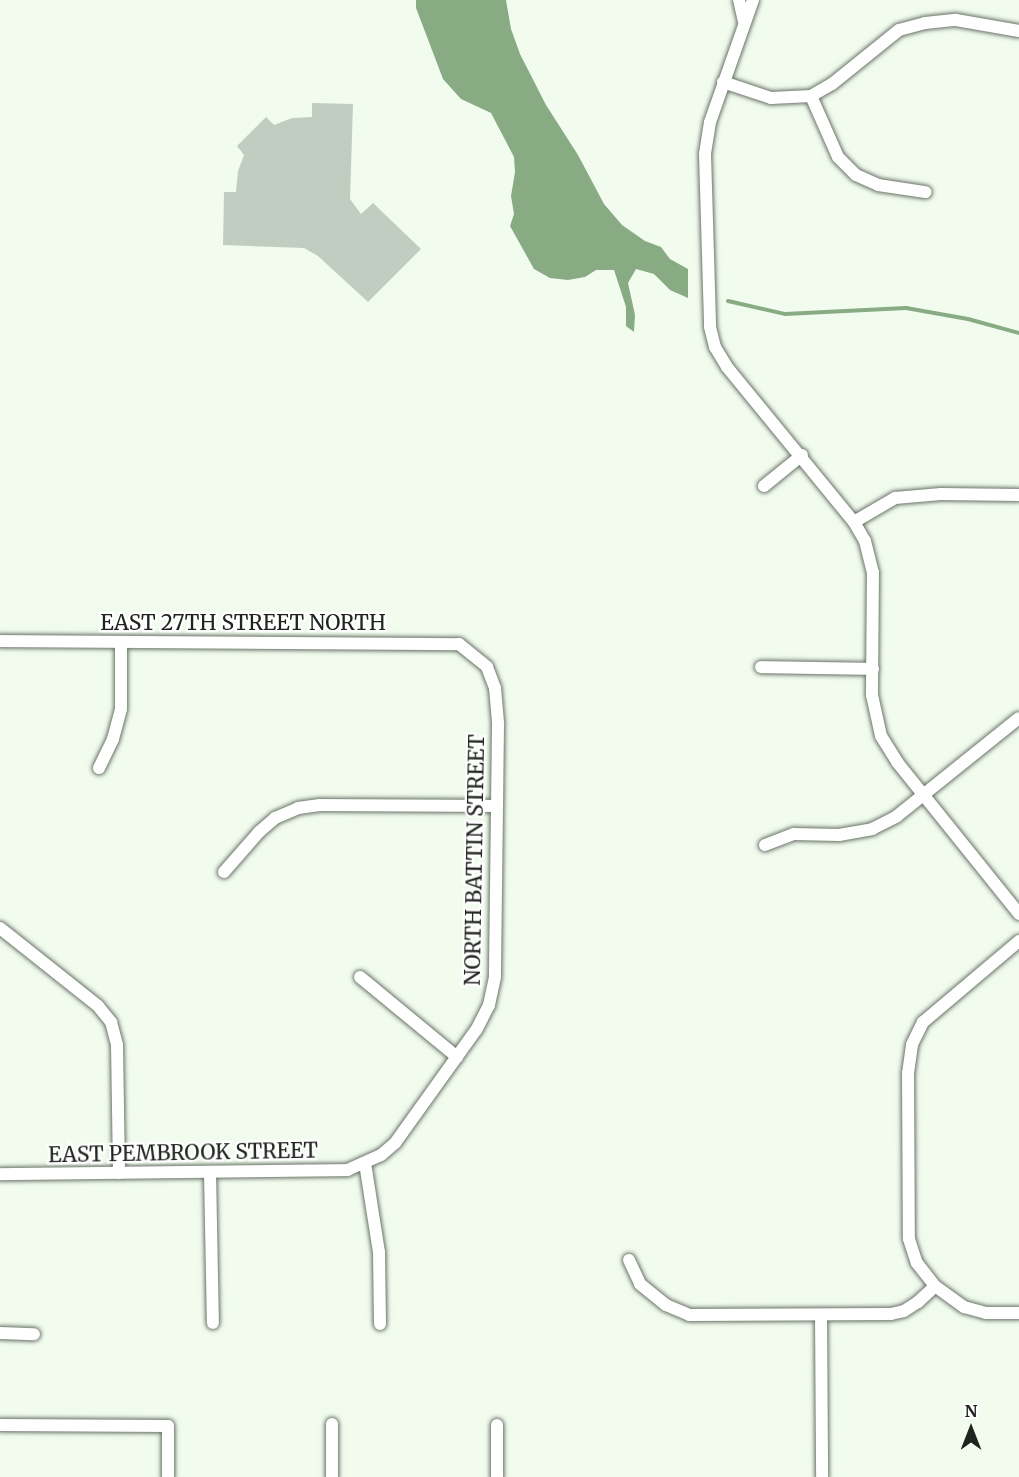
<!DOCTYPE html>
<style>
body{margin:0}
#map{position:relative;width:1019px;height:1477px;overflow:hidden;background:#f1fcef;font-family:Merriweather,serif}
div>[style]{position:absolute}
.water>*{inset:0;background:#89ab84}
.stream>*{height:4px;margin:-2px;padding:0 2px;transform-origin:2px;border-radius:2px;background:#89ab84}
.building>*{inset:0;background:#c1cdc0}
.roads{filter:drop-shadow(0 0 2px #6a7468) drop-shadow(0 0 2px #6a7468)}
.minor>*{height:12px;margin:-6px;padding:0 6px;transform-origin:6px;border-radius:6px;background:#fff}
span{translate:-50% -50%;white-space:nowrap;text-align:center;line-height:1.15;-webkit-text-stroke:4.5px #fff;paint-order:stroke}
.street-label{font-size:21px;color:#20241f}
.north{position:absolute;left:941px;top:1399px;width:60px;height:60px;-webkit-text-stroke:4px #fff;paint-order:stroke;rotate:0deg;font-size:16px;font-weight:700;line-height:24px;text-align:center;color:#20241f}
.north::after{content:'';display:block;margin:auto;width:21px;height:27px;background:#20241f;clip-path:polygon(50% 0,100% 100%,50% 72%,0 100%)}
</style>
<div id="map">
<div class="water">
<div style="clip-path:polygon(416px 0,506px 0,511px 29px,520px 54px,546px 105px,578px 155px,604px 204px,622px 225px,645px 241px,661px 247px,670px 259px,688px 269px,688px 298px,670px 290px,654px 274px,636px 269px,628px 283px,635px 315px,634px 332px,626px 326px,626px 307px,614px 270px,596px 270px,585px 277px,568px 280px,550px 278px,534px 269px,510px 226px,514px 214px,511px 196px,515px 172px,514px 157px,491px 113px,461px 99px,443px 79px,416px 8px)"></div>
</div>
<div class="stream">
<div style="left:728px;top:301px;width:58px;rotate:12.8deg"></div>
<div style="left:785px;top:314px;width:121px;rotate:-2.8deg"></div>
<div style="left:906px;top:308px;width:63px;rotate:10.1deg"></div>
<div style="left:968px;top:319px;width:53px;rotate:15.4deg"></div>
</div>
<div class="building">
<div style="clip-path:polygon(312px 103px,353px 104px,350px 199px,361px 214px,373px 203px,421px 249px,368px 302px,318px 256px,304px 248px,223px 245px,224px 192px,236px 192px,238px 171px,244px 155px,237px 146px,266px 117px,274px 125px,292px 118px,312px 117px)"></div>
</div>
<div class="roads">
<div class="minor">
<div style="left:739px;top:0;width:22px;rotate:77deg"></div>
<div style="left:753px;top:0;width:129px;rotate:109.4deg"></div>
<div style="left:710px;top:122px;width:32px;rotate:99deg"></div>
<div style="left:705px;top:154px;width:173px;rotate:88.3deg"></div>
<div style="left:710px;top:327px;width:21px;rotate:76deg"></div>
<div style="left:715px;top:347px;width:23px;rotate:59deg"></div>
<div style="left:727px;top:367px;width:200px;rotate:50.7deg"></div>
<div style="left:854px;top:522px;width:22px;rotate:60deg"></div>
<div style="left:865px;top:541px;width:32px;rotate:76deg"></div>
<div style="left:873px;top:572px;width:123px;rotate:90.5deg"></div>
<div style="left:872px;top:695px;width:42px;rotate:77.6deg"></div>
<div style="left:881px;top:736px;width:31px;rotate:58deg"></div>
<div style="left:897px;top:762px;width:195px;rotate:51.2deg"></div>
<div style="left:723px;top:82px;width:51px;rotate:18.4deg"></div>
<div style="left:771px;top:98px;width:40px;rotate:-2.9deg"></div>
<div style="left:811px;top:96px;width:24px;rotate:-30deg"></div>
<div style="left:832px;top:84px;width:86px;rotate:-38.9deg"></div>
<div style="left:899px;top:30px;width:27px;rotate:-15deg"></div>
<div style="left:925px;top:23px;width:31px;rotate:-6deg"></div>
<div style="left:956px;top:20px;width:64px;rotate:9.9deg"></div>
<div style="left:811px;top:96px;width:67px;rotate:66.1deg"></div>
<div style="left:838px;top:157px;width:25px;rotate:45deg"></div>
<div style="left:856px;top:175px;width:24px;rotate:24deg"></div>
<div style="left:878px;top:185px;width:48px;rotate:8.5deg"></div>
<div style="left:764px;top:486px;width:49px;rotate:-39.2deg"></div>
<div style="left:854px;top:522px;width:48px;rotate:-30.3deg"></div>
<div style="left:895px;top:498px;width:46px;rotate:-5deg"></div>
<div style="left:941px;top:494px;width:78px;rotate:0.7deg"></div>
<div style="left:0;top:641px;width:459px;rotate:0.4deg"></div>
<div style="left:459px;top:644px;width:36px;rotate:39deg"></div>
<div style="left:487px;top:667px;width:22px;rotate:69deg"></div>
<div style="left:495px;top:688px;width:37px;rotate:85deg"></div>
<div style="left:498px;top:725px;width:252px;rotate:90.7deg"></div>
<div style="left:495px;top:977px;width:29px;rotate:102deg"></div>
<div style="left:489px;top:1005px;width:28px;rotate:117deg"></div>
<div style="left:476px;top:1030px;width:139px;rotate:125.6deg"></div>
<div style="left:395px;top:1143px;width:18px;rotate:139deg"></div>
<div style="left:381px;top:1155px;width:36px;rotate:156deg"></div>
<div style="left:348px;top:1170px;width:348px;rotate:179.3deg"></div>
<div style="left:761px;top:667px;width:112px;rotate:1deg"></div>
<div style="left:99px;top:768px;width:32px;rotate:-64deg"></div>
<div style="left:113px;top:739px;width:31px;rotate:-75deg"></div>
<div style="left:121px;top:709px;width:67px;rotate:-90deg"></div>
<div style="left:765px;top:845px;width:31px;rotate:-21deg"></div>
<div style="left:794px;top:834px;width:45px;rotate:1.3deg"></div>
<div style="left:839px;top:835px;width:34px;rotate:-10deg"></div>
<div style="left:872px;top:829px;width:28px;rotate:-27deg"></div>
<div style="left:897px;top:816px;width:156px;rotate:-38.8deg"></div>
<div style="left:224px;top:872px;width:53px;rotate:-48.8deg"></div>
<div style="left:259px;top:832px;width:21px;rotate:-41deg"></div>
<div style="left:275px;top:818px;width:25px;rotate:-23deg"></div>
<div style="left:298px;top:808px;width:22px;rotate:-8deg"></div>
<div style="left:320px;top:805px;width:177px;rotate:0.3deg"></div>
<div style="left:0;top:928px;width:125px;rotate:38.5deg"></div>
<div style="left:98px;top:1006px;width:21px;rotate:51deg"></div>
<div style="left:111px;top:1022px;width:24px;rotate:75deg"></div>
<div style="left:117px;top:1045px;width:128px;rotate:89.1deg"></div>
<div style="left:1019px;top:941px;width:126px;rotate:139.8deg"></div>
<div style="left:923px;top:1022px;width:25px;rotate:116deg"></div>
<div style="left:912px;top:1045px;width:28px;rotate:98deg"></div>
<div style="left:908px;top:1073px;width:166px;rotate:89.7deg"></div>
<div style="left:909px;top:1239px;width:25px;rotate:72deg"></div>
<div style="left:917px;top:1263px;width:29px;rotate:52deg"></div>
<div style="left:935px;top:1286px;width:36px;rotate:36deg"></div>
<div style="left:964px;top:1307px;width:23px;rotate:15deg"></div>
<div style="left:986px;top:1313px;width:33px"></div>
<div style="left:360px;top:977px;width:126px;rotate:39.5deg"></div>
<div style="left:365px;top:1163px;width:90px;rotate:81.1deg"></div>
<div style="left:379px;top:1252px;width:72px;rotate:89.2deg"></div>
<div style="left:210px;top:1172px;width:151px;rotate:88.9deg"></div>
<div style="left:629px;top:1260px;width:26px;rotate:65deg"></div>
<div style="left:640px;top:1284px;width:33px;rotate:39deg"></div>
<div style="left:666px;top:1305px;width:25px;rotate:23deg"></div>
<div style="left:689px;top:1315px;width:202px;rotate:-0.3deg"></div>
<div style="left:891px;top:1314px;width:13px;rotate:-13deg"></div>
<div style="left:904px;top:1311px;width:17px;rotate:-33deg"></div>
<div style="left:918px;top:1302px;width:23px;rotate:-43deg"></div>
<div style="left:821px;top:1315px;width:162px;rotate:89.6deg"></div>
<div style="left:0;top:1333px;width:34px;rotate:2deg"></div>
<div style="left:0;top:1425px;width:168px;rotate:0.3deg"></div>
<div style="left:168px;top:1426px;width:51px;rotate:90deg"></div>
<div style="left:497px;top:1425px;width:52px;rotate:90deg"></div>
<div style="left:332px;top:1477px;width:53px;rotate:-90deg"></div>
</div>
</div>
<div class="street-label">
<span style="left:243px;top:623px">EAST 27TH STREET NORTH</span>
<span style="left:475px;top:860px;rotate:-89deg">NORTH BATTIN STREET</span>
<span style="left:183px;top:1153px;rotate:-1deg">EAST PEMBROOK STREET</span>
</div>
<div class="north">N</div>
</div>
